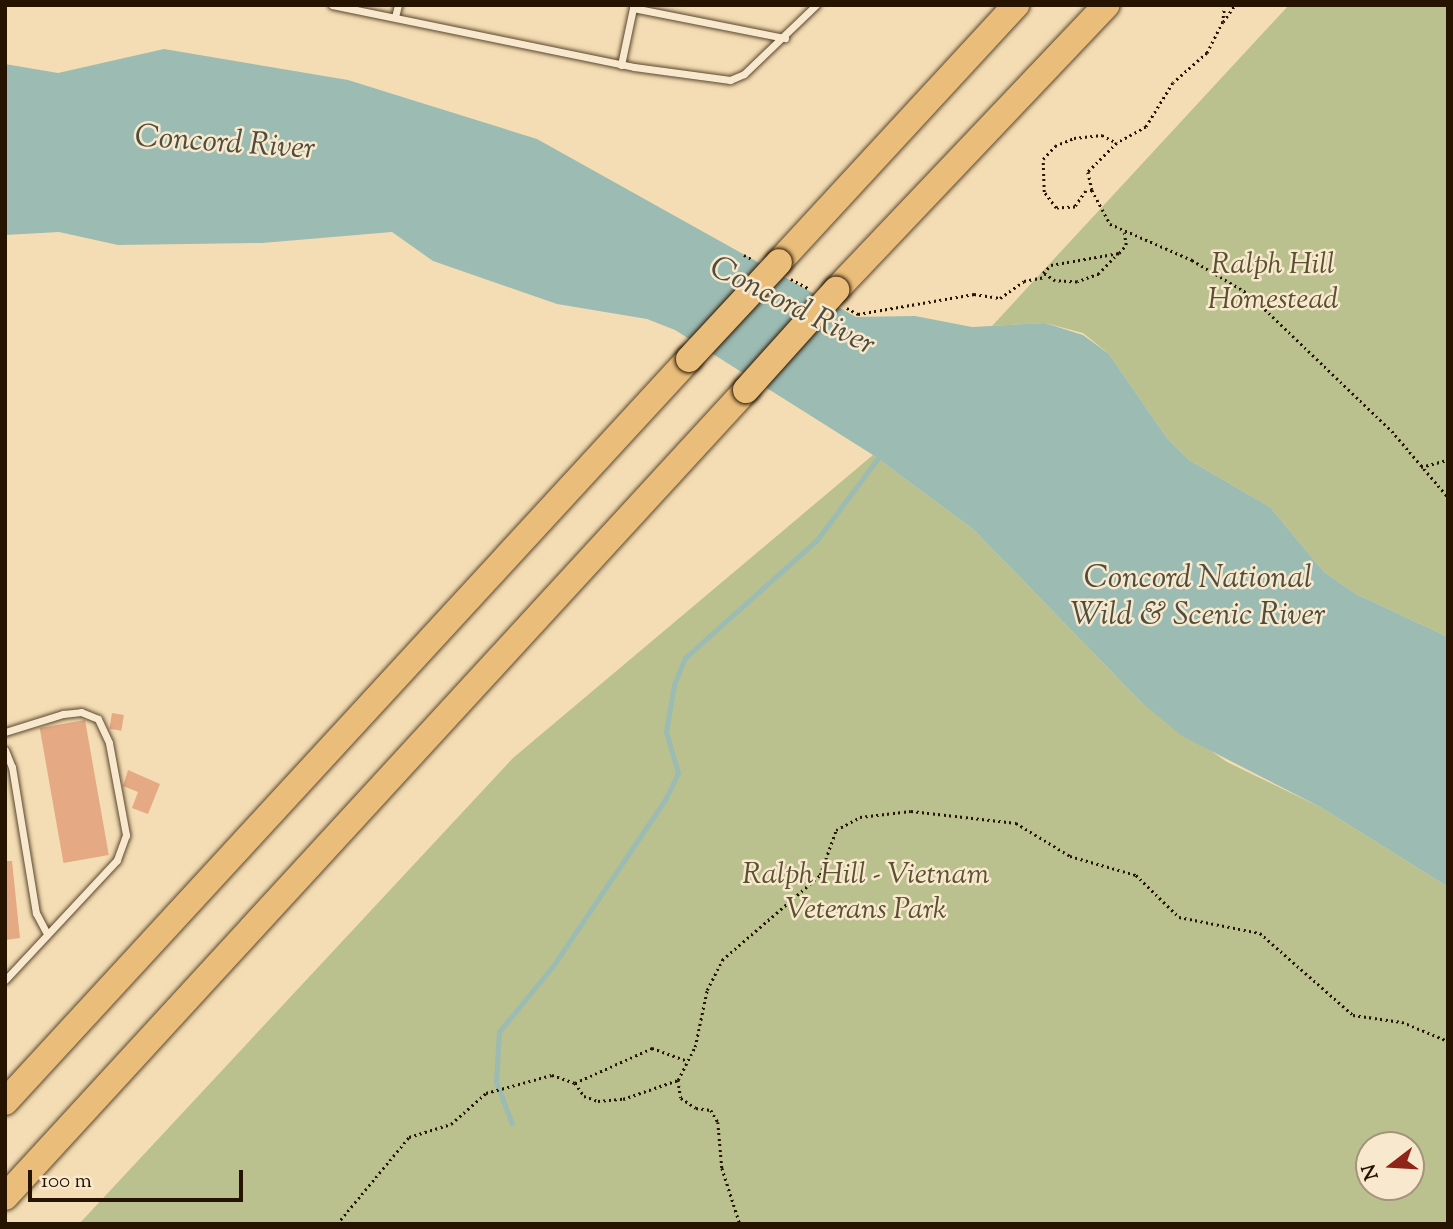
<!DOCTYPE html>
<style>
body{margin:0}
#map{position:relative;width:1453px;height:1229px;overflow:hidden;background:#f4ddb4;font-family:"Sorts Mill Goudy",serif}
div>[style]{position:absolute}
.green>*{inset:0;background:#bac18e}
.water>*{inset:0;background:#9cbbb2}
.stream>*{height:4.5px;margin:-2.25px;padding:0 2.25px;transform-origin:2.25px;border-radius:2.25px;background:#9cbbb2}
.building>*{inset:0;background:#e5a983;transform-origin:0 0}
.path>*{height:2.5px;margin-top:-1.25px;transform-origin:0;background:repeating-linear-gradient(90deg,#261400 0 2px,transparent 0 5.5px)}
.roads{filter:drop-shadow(0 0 2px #5a462d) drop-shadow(0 0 2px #5a462d)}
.service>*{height:7px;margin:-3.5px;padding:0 3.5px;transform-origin:3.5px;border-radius:3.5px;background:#f8e9ce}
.motorway>*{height:26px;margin:-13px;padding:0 13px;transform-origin:13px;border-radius:13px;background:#eabe7a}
.bridges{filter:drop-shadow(0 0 2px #261400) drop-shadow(0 0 2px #261400)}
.motorway-bridge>*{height:26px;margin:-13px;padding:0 13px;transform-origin:13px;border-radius:13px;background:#eabe7a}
span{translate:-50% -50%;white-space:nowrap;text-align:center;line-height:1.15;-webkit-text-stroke:5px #f8e9ce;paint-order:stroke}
.park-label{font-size:30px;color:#5a5132;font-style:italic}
.water-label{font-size:32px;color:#4f4e3e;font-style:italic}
.frame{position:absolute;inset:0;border:7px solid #261400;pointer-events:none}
.north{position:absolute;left:1355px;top:1131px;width:70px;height:70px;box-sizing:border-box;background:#f8e9ce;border:2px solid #a4947c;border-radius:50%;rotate:253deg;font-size:19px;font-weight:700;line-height:28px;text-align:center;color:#261400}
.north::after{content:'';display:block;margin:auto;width:24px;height:32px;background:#8f2418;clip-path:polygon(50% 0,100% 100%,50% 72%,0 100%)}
.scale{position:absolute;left:28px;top:1170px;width:215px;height:32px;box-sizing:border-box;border:4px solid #261400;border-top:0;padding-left:9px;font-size:21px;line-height:24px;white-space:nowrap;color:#261400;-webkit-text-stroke:5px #f8e9ce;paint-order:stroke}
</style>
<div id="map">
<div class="green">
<div style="clip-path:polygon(1289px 5px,1448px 5px,1448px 637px,1356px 594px,1324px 572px,1270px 507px,1189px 460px,1167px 438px,1109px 354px,1083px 333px,1045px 323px,992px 326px)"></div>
<div style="clip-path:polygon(evenodd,873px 455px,974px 530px,1140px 701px,1227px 762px,1322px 808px,1448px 887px,1448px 1224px,79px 1224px,513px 758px,873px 455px,1369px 1145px,1411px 1145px,1411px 1187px,1369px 1187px,1369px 1145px)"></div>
</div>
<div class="water">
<div style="clip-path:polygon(164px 49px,348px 80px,537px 139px,856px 317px,915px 316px,972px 327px,1045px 323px,1083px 335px,1109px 354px,1167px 438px,1189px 460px,1270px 507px,1324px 572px,1356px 594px,1448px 637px,1448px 887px,1322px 808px,1182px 736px,1140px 701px,974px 530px,873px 455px,675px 330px,647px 319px,557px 304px,433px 261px,392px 232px,262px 243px,118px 245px,59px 232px,5px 235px,5px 64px,58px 73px)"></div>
</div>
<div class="stream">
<div style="left:512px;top:1124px;width:45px;rotate:-110.9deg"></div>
<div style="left:496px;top:1082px;width:50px;rotate:-86.6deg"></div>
<div style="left:499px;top:1032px;width:85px;rotate:-50.7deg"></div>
<div style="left:553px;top:966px;width:200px;rotate:-56deg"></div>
<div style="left:665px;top:800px;width:30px;rotate:-64deg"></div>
<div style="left:678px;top:773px;width:43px;rotate:-106.3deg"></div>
<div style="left:666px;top:732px;width:48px;rotate:-80.3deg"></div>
<div style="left:674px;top:685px;width:29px;rotate:-68deg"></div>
<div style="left:685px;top:658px;width:177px;rotate:-41.8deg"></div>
<div style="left:817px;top:540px;width:107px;rotate:-53.3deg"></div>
</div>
<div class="building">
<div style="left:112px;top:713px;width:12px;height:16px;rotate:9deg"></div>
<div style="left:85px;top:720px;width:137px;height:46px;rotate:80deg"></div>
<div style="clip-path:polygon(128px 770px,160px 784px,148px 814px,132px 808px,138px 792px,123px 786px)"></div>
<div style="clip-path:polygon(5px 861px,12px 861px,20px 938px,5px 940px)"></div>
</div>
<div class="path">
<div style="left:1225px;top:5px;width:17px;rotate:97deg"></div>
<div style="left:1223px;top:22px;width:35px;rotate:117deg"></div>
<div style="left:1207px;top:53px;width:45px;rotate:138.6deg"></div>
<div style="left:1173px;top:83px;width:52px;rotate:121.5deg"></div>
<div style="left:1146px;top:127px;width:33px;rotate:151deg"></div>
<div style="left:1117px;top:143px;width:41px;rotate:135deg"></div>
<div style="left:1088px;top:172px;width:18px;rotate:77deg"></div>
<div style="left:1092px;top:190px;width:38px;rotate:62deg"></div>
<div style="left:1110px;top:224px;width:90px;rotate:23.7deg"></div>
<div style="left:1192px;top:260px;width:66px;rotate:30.8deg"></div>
<div style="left:1249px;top:294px;width:198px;rotate:43.8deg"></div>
<div style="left:1392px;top:431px;width:87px;rotate:49.7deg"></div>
<div style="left:1223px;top:22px;width:21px;rotate:-55deg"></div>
<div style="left:1092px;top:190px;width:6px;rotate:171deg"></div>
<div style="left:1086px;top:191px;width:19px;rotate:125deg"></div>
<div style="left:1075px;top:207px;width:19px;rotate:177deg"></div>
<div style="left:1056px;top:208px;width:20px;rotate:-127deg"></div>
<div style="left:1044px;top:192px;width:33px;rotate:-92deg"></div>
<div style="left:1043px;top:159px;width:18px;rotate:-47deg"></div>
<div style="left:1055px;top:146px;width:21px;rotate:-23deg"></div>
<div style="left:1074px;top:138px;width:28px;rotate:-6deg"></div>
<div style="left:1102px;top:135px;width:17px;rotate:28deg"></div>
<div style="left:1119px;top:253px;width:29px;rotate:134deg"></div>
<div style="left:1099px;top:274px;width:23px;rotate:160deg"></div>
<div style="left:1077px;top:282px;width:22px;rotate:-177deg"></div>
<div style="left:1055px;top:281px;width:14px;rotate:-146deg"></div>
<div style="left:1043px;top:273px;width:11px;rotate:-45deg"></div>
<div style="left:1051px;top:265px;width:69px;rotate:-10deg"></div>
<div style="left:1119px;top:253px;width:11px;rotate:-49deg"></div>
<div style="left:1126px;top:245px;width:12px;rotate:-99deg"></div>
<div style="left:744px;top:255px;width:11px;rotate:27deg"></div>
<div style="left:791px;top:279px;width:21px;rotate:28deg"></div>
<div style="left:847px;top:308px;width:13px;rotate:29deg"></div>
<div style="left:858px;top:314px;width:118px;rotate:-9.8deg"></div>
<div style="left:974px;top:294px;width:26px;rotate:9deg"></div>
<div style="left:1000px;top:298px;width:29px;rotate:-35deg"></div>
<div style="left:1024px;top:281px;width:21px;rotate:-11deg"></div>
<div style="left:1421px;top:467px;width:28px;rotate:-15deg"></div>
<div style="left:678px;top:1080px;width:37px;rotate:-63deg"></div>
<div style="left:695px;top:1047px;width:58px;rotate:-78.1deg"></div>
<div style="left:707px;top:990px;width:34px;rotate:-63deg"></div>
<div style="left:722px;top:960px;width:130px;rotate:-40.9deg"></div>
<div style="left:820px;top:875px;width:48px;rotate:-70.4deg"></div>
<div style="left:836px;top:830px;width:27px;rotate:-28deg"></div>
<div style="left:860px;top:817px;width:51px;rotate:-6.7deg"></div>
<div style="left:911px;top:811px;width:106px;rotate:6.5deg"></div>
<div style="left:1016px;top:823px;width:63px;rotate:31.4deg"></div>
<div style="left:1070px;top:856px;width:69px;rotate:16.1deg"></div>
<div style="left:1136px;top:875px;width:60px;rotate:44.3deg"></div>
<div style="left:1179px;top:917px;width:83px;rotate:11.2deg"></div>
<div style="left:1260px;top:933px;width:124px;rotate:41.4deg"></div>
<div style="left:1353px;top:1015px;width:49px;rotate:8.1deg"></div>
<div style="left:1402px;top:1022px;width:50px;rotate:22.4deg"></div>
<div style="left:575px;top:1083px;width:85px;rotate:-24.4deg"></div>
<div style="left:652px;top:1048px;width:37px;rotate:20deg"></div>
<div style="left:337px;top:1224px;width:113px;rotate:-50.4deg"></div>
<div style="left:409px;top:1137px;width:44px;rotate:-17.2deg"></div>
<div style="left:451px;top:1124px;width:47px;rotate:-41.5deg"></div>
<div style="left:486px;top:1093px;width:68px;rotate:-15.3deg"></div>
<div style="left:552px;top:1075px;width:24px;rotate:19deg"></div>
<div style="left:575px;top:1083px;width:16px;rotate:55deg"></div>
<div style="left:584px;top:1096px;width:15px;rotate:20deg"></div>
<div style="left:598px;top:1101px;width:25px;rotate:-5deg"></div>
<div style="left:623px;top:1099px;width:58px;rotate:-19.1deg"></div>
<div style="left:678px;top:1080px;width:18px;rotate:81deg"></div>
<div style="left:681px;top:1098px;width:18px;rotate:34deg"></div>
<div style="left:696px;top:1108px;width:15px;rotate:8deg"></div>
<div style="left:711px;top:1110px;width:14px;rotate:60deg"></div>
<div style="left:718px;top:1122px;width:46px;rotate:85deg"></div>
<div style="left:722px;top:1168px;width:59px;rotate:72.2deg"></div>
</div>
<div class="roads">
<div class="service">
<div style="left:332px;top:5px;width:308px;rotate:11.6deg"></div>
<div style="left:634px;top:67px;width:97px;rotate:7.7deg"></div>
<div style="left:730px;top:80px;width:15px;rotate:-23deg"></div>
<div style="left:744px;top:74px;width:100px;rotate:-43.8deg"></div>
<div style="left:395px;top:17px;width:12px;rotate:-76deg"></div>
<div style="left:621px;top:65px;width:58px;rotate:-78.1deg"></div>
<div style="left:633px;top:8px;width:155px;rotate:11.2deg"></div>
<div style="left:5px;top:732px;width:61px;rotate:-17.2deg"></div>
<div style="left:63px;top:714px;width:18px;rotate:-6deg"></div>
<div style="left:81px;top:712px;width:18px;rotate:22deg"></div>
<div style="left:98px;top:719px;width:26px;rotate:65deg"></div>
<div style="left:109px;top:743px;width:94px;rotate:79.5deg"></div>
<div style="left:126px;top:835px;width:27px;rotate:110deg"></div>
<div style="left:117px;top:860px;width:164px;rotate:133deg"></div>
<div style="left:5px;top:750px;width:18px;rotate:68deg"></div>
<div style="left:12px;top:767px;width:148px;rotate:80.7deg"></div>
<div style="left:36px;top:913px;width:21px;rotate:62deg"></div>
</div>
<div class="motorway">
<div style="left:779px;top:262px;width:350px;rotate:-47.3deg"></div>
<div style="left:836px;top:290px;width:393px;rotate:-46.5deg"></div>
<div style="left:5px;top:1102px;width:1010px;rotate:-47.37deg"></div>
<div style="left:5px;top:1197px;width:1096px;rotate:-47.44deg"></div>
</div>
</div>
<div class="bridges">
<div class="motorway-bridge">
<div style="left:689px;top:359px;width:132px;rotate:-47.1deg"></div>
<div style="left:746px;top:390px;width:135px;rotate:-48deg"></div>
</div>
</div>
<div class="park-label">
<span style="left:1273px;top:283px">Ralph Hill<br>Homestead</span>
<span style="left:866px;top:893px">Ralph Hill - Vietnam<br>Veterans Park</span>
</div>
<div class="water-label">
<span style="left:225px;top:144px;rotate:4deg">Concord River</span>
<span style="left:792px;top:307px;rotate:27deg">Concord River</span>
<span style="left:1198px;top:598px">Concord National<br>Wild &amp; Scenic River</span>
</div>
<div class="frame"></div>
<div class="north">N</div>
<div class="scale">100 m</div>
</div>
